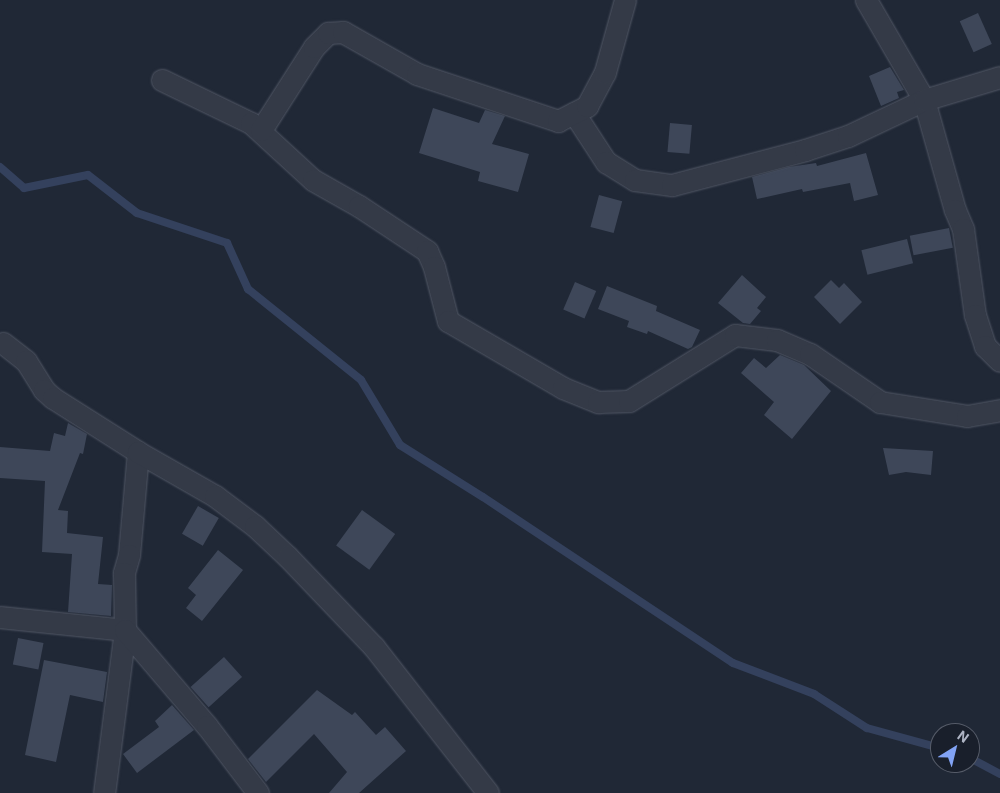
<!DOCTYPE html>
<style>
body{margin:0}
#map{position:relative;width:1000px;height:793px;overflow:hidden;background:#202836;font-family:Roboto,sans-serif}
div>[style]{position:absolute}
.stream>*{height:8px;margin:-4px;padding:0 4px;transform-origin:4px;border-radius:4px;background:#34415d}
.building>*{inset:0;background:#3e4759;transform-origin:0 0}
.roads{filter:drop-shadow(0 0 1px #515765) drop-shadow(0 0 1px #515765)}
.minor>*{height:21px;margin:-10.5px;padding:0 10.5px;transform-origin:10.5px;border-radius:10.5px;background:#343a47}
span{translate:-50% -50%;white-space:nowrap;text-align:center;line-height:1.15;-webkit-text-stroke:4.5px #191f2b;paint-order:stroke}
.north{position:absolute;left:930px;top:723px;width:50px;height:50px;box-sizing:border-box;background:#191f2b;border:1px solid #555b68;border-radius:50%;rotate:36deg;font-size:14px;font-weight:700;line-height:20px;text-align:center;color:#aeb4c4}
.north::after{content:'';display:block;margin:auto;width:18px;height:22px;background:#82a3f5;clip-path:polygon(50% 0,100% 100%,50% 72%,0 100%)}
</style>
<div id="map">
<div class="stream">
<div style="left:0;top:167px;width:32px;rotate:41deg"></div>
<div style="left:24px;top:188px;width:65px;rotate:-11.5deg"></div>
<div style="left:88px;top:175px;width:62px;rotate:37.8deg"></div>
<div style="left:137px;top:213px;width:95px;rotate:18.4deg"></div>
<div style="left:227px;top:243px;width:51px;rotate:65.5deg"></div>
<div style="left:248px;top:289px;width:145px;rotate:38.8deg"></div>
<div style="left:361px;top:380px;width:76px;rotate:59deg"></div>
<div style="left:400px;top:445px;width:98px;rotate:32.1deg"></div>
<div style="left:483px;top:497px;width:300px;rotate:33.6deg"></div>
<div style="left:733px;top:663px;width:87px;rotate:20.9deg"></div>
<div style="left:814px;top:694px;width:63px;rotate:32.7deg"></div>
<div style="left:867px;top:728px;width:76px;rotate:15.3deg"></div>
<div style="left:970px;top:758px;width:34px;rotate:28deg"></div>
</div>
<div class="building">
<div style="left:978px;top:13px;width:34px;height:20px;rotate:66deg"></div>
<div style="clip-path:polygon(890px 67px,904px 90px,897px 92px,899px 98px,881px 106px,869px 76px)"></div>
<div style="clip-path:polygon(433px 108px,479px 123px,485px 110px,505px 116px,492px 144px,529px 154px,518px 192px,478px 181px,480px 172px,419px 153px)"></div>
<div style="left:670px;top:123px;width:22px;height:29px;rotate:5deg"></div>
<div style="clip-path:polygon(866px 153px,878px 195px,854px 201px,850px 183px,803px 192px,802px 189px,757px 199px,752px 177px,789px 167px,816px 163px,817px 166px)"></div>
<div style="left:599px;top:195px;width:24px;height:33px;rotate:15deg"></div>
<div style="left:949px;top:228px;width:20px;height:40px;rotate:79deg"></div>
<div style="left:907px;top:239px;width:25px;height:47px;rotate:76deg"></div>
<div style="clip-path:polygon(742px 275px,766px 297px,757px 308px,761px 311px,750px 324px,743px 323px,718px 303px)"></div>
<div style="clip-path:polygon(831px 280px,839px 288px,844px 283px,862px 302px,840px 324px,814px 297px)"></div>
<div style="left:575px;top:282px;width:23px;height:30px;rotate:23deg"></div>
<div style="clip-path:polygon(607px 286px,657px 306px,656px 311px,700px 330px,692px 347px,688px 349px,648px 331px,647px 334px,627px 327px,629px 321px,598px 309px)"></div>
<div style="clip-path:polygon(780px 355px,804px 365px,831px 391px,792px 439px,764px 415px,774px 402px,741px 373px,754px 358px,766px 368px)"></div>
<div style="clip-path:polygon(68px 423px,87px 434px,83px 454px,80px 453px,58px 510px,68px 511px,67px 533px,103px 537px,98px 584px,112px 585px,111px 616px,68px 612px,72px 554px,42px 552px,45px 481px,0 478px,0 447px,50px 451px,54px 433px,65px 436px)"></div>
<div style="clip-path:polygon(883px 448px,933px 451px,931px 475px,906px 472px,889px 475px)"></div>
<div style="left:198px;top:506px;width:24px;height:32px;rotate:30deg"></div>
<div style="left:362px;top:510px;width:41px;height:44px;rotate:36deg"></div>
<div style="clip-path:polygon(218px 550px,243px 570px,202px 621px,186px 608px,196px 595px,188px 588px)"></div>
<div style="left:18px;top:638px;width:26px;height:27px;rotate:11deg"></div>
<div style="left:224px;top:657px;width:27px;height:45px;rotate:48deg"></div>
<div style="clip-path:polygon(44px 660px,107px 672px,103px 702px,70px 695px,56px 762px,25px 755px)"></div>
<div style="clip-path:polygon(317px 690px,352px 715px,355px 712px,376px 735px,385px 727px,406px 751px,359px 793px,329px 793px,347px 772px,314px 734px,266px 782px,248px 759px)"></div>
<div style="clip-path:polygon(172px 705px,194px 730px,137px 773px,123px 754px,159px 727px,155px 721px)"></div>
</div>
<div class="roads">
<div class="minor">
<div style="left:866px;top:0;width:116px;rotate:59.9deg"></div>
<div style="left:924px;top:100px;width:114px;rotate:74.3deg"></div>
<div style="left:955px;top:210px;width:21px;rotate:67deg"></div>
<div style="left:963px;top:229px;width:87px;rotate:82.1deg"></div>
<div style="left:975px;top:315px;width:33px;rotate:72deg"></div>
<div style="left:985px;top:346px;width:21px;rotate:45deg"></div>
<div style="left:162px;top:80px;width:99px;rotate:25.8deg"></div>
<div style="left:251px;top:123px;width:84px;rotate:42.6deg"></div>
<div style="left:313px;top:180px;width:53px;rotate:29.5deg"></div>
<div style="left:359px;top:206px;width:82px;rotate:33.5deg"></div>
<div style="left:427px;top:251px;width:17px;rotate:66deg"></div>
<div style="left:434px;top:267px;width:56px;rotate:75.5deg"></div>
<div style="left:448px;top:321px;width:133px;rotate:30.2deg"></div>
<div style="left:563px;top:388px;width:38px;rotate:22deg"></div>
<div style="left:598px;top:402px;width:31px;rotate:-2deg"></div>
<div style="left:629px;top:401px;width:125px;rotate:-31.9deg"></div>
<div style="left:735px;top:335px;width:42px;rotate:6.8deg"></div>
<div style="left:777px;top:340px;width:36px;rotate:23deg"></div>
<div style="left:810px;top:354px;width:85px;rotate:34.4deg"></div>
<div style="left:880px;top:402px;width:88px;rotate:9.1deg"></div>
<div style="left:967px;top:416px;width:34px;rotate:-10deg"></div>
<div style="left:574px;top:113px;width:59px;rotate:56.9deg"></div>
<div style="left:606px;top:162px;width:34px;rotate:32deg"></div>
<div style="left:635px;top:180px;width:37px;rotate:8deg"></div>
<div style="left:672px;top:185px;width:138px;rotate:-14.7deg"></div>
<div style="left:805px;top:150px;width:45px;rotate:-18deg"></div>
<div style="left:848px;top:136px;width:84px;rotate:-25.3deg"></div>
<div style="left:924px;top:100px;width:79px;rotate:-16.8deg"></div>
<div style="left:261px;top:130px;width:98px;rotate:-57.4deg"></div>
<div style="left:314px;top:47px;width:20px;rotate:-45deg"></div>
<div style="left:328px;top:33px;width:15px;rotate:-4deg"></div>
<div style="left:343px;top:32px;width:85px;rotate:29.6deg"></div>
<div style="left:417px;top:74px;width:149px;rotate:18.4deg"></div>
<div style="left:558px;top:121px;width:33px;rotate:-27deg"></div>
<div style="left:587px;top:106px;width:38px;rotate:-62deg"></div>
<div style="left:605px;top:72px;width:75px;rotate:-74.5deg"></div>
<div style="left:3px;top:343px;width:29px;rotate:38deg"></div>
<div style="left:26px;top:361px;width:34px;rotate:58deg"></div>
<div style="left:44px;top:390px;width:12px;rotate:42deg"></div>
<div style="left:53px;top:398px;width:101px;rotate:32.4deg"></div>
<div style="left:138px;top:452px;width:103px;rotate:95deg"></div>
<div style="left:129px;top:555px;width:19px;rotate:106deg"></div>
<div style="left:124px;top:573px;width:57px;rotate:89deg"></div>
<div style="left:125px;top:630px;width:164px;rotate:97.3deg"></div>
<div style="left:138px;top:452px;width:89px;rotate:29.7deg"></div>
<div style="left:215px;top:496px;width:50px;rotate:36.9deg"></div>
<div style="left:255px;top:526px;width:45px;rotate:43.2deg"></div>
<div style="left:288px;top:557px;width:124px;rotate:46.3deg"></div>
<div style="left:374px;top:647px;width:185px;rotate:52deg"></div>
<div style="left:0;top:617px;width:126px;rotate:5.9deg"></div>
<div style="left:125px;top:630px;width:126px;rotate:49.5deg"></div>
<div style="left:207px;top:726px;width:84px;rotate:52.7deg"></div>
</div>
</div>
<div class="north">N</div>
</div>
